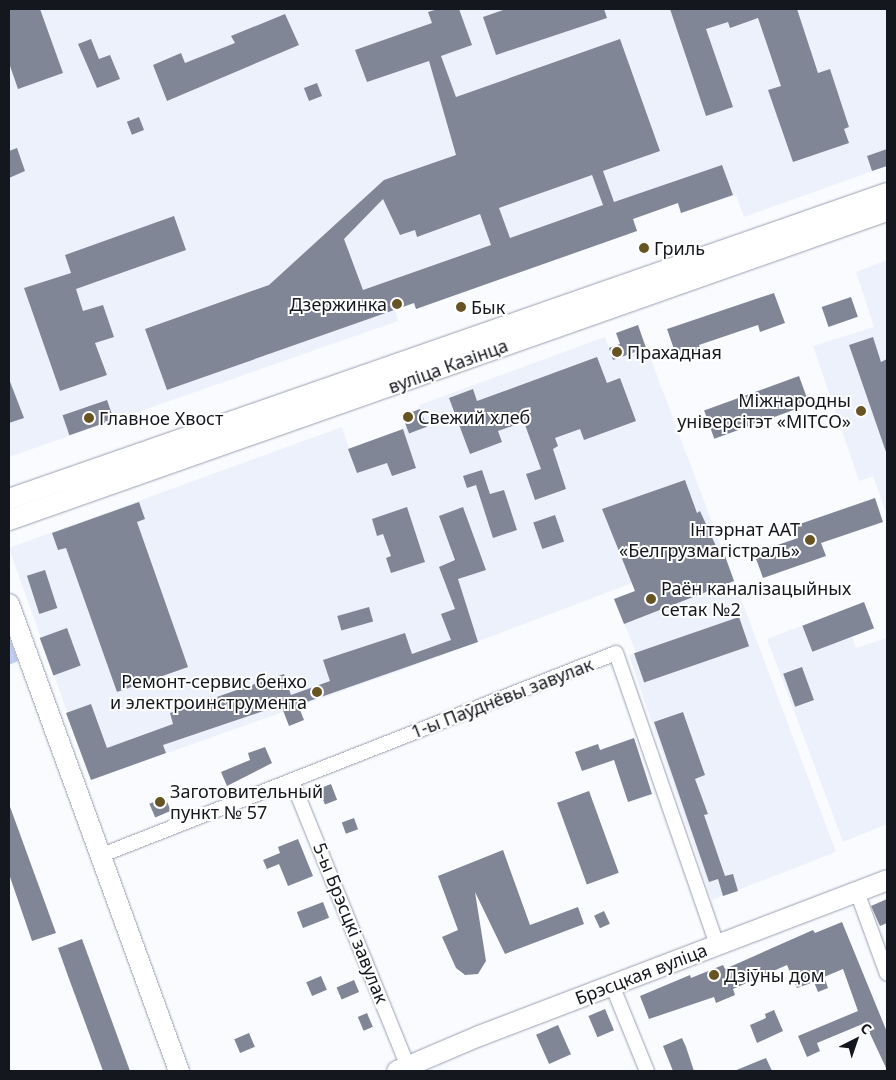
<!DOCTYPE html>
<meta charset="utf-8">
<style>
body{margin:0}
#map{position:relative;width:896px;height:1080px;overflow:hidden;background:#fafbff;font-family:"Noto Sans",sans-serif}
div>[style]{position:absolute}
.built>*{inset:0;background:#edf1fc}
.green>*{inset:0;background:#c0ccf0}
.building>*{inset:0;background:#818697;transform-origin:0 0}
.roads{filter:drop-shadow(0 0 1px #999fb1) drop-shadow(0 0 1px #999fb1)}
.street>*{height:14px;margin:-7px;padding:0 7px;transform-origin:7px;border-radius:7px;background:#fff}
.secondary>*{height:20px;margin:-10px;padding:0 10px;transform-origin:10px;border-radius:10px;background:#fff}
.dots>*{width:14px;height:14px;translate:-50% -50%;box-sizing:border-box;border:2px solid #fff;border-radius:50%}
span{translate:-50% -50%;white-space:nowrap;text-align:center;line-height:1.15;-webkit-text-stroke:4px #fff;paint-order:stroke}
.poi-label{font-size:18px;color:#15171e}
.left{translate:0 -50%;text-align:left}
.right{translate:-100% -50%;text-align:right}
.street-label{font-size:18px;color:#15171e}
.frame{position:absolute;inset:0;border:10px solid #15171e;pointer-events:none}
.north{position:absolute;left:831px;top:1015px;width:50px;height:50px;-webkit-text-stroke:4px #fff;paint-order:stroke;rotate:41deg;font-size:14px;font-weight:700;line-height:20px;text-align:center;color:#15171e}
.north::after{content:'';display:block;margin:auto;width:18px;height:22px;background:#15171e;clip-path:polygon(50% 0,100% 100%,50% 72%,0 100%)}
</style>
<div id="map">
<div class="built">
<div style="clip-path:polygon(9px 9px,887px 9px,887px 166px,744px 217px,736px 195px,681px 213px,677px 203px,633px 219px,637px 231px,416px 309px,414px 303px,395px 310px,398px 321px,9px 457px)"></div>
<div style="clip-path:polygon(887px 260px,887px 509px,885px 510px,873px 476px,859px 481px,813px 346px,874px 327px,856px 272px)"></div>
<div style="clip-path:polygon(638px 325px,722px 549px,416px 665px,91px 780px,9px 548px,342px 427px,349px 449px,403px 429px,406px 426px,402px 416px,420px 409px,419px 405px,605px 337px,609px 348px,620px 344px)"></div>
<div style="clip-path:polygon(725px 556px,836px 852px,712px 900px,629px 655px,636px 652px,614px 599px)"></div>
<div style="clip-path:polygon(864px 602px,874px 628px,852px 637px,856px 648px,887px 638px,887px 824px,843px 842px,767px 639px)"></div>
</div>
<div class="green">
<div style="clip-path:polygon(9px 637px,18px 661px,9px 665px)"></div>
</div>
<div class="building">
<div style="clip-path:polygon(9px 9px,40px 9px,63px 73px,18px 89px,9px 63px)"></div>
<div style="clip-path:polygon(evenodd,438px 9px,459px 9px,472px 45px,441px 56px,456px 97px,620px 39px,660px 151px,603px 171px,614px 202px,722px 165px,733px 195px,681px 213px,678px 203px,633px 219px,637px 231px,416px 309px,414px 303px,167px 390px,145px 329px,269px 285px,384px 180px,456px 155px,429px 61px,367px 82px,355px 50px,432px 23px,428px 12px,438px 9px,592px 175px,603px 205px,510px 238px,499px 208px,592px 175px,438px 9px,383px 199px,400px 235px,415px 230px,417px 237px,480px 214px,491px 245px,363px 290px,344px 239px,383px 199px)"></div>
<div style="clip-path:polygon(506px 9px,604px 9px,607px 18px,496px 55px,483px 17px)"></div>
<div style="clip-path:polygon(670px 9px,797px 9px,818px 73px,830px 69px,849px 127px,844px 129px,849px 143px,793px 162px,768px 90px,781px 86px,758px 18px,730px 28px,728px 22px,706px 29px,733px 107px,706px 116px)"></div>
<div style="clip-path:polygon(285px 14px,299px 45px,167px 101px,153px 65px,181px 53px,185px 63px,235px 43px,231px 36px)"></div>
<div style="clip-path:polygon(91px 39px,99px 59px,110px 55px,120px 79px,97px 88px,78px 44px)"></div>
<div style="left:317px;top:83px;width:14px;height:14px;rotate:69deg"></div>
<div style="left:139px;top:117px;width:14px;height:13px;rotate:69deg"></div>
<div style="clip-path:polygon(17px 148px,25px 171px,9px 178px,9px 151px)"></div>
<div style="clip-path:polygon(887px 149px,887px 166px,872px 171px,867px 156px)"></div>
<div style="clip-path:polygon(174px 216px,186px 250px,76px 289px,83px 311px,103px 305px,114px 337px,95px 343px,107px 375px,60px 391px,24px 288px,71px 273px,65px 255px)"></div>
<div style="clip-path:polygon(774px 293px,785px 323px,760px 332px,758px 325px,699px 345px,701px 350px,677px 358px,667px 329px)"></div>
<div style="left:851px;top:297px;width:21px;height:31px;rotate:71deg"></div>
<div style="clip-path:polygon(638px 325px,646px 348px,613px 360px,609px 348px,620px 344px,616px 333px)"></div>
<div style="clip-path:polygon(873px 337px,881px 362px,887px 359px,886px 452px,849px 345px)"></div>
<div style="clip-path:polygon(597px 357px,607px 383px,620px 378px,636px 421px,584px 440px,580px 429px,555px 438px,558px 446px,553px 449px,566px 489px,535px 500px,526px 474px,541px 469px,524px 422px,498px 431px,502px 442px,470px 454px,449px 398px,473px 389px,477px 401px)"></div>
<div style="left:799px;top:376px;width:30px;height:101px;rotate:70deg"></div>
<div style="clip-path:polygon(9px 379px,24px 418px,9px 423px)"></div>
<div style="left:107px;top:400px;width:21px;height:47px;rotate:71deg"></div>
<div style="left:420px;top:409px;width:19px;height:19px;rotate:69deg"></div>
<div style="clip-path:polygon(403px 429px,416px 468px,392px 476px,387px 463px,357px 473px,348px 449px)"></div>
<div style="clip-path:polygon(482px 470px,490px 494px,504px 490px,517px 530px,493px 538px,476px 485px,467px 488px,463px 476px)"></div>
<div style="clip-path:polygon(685px 480px,697px 513px,700px 511px,721px 557px,725px 556px,734px 581px,624px 624px,614px 599px,635px 591px,602px 509px)"></div>
<div style="clip-path:polygon(875px 498px,883px 522px,821px 543px,826px 556px,763px 578px,754px 553px,798px 538px,794px 526px)"></div>
<div style="clip-path:polygon(139px 502px,145px 519px,137px 522px,188px 667px,117px 692px,66px 548px,58px 550px,52px 533px)"></div>
<div style="clip-path:polygon(407px 507px,425px 562px,391px 573px,386px 558px,391px 556px,383px 534px,377px 536px,372px 519px)"></div>
<div style="clip-path:polygon(463px 507px,486px 570px,458px 579px,478px 642px,298px 705px,304px 720px,289px 726px,281px 705px,163px 745px,166px 753px,91px 780px,66px 713px,91px 704px,107px 748px,173px 724px,170px 713px,284px 674px,291px 695px,330px 681px,323px 660px,405px 633px,412px 654px,451px 640px,441px 614px,455px 609px,439px 567px,455px 560px,439px 516px)"></div>
<div style="left:555px;top:515px;width:28px;height:23px;rotate:71deg"></div>
<div style="left:45px;top:570px;width:40px;height:19px;rotate:72deg"></div>
<div style="left:864px;top:602px;width:28px;height:66px;rotate:69deg"></div>
<div style="left:369px;top:607px;width:15px;height:33px;rotate:74deg"></div>
<div style="left:739px;top:617px;width:31px;height:111px;rotate:71deg"></div>
<div style="left:67px;top:628px;width:40px;height:29px;rotate:70deg"></div>
<div style="left:802px;top:667px;width:35px;height:20px;rotate:70deg"></div>
<div style="clip-path:polygon(683px 712px,705px 775px,695px 779px,708px 814px,704px 815px,725px 876px,733px 874px,738px 891px,723px 896px,718px 879px,709px 882px,654px 722px)"></div>
<div style="clip-path:polygon(634px 738px,652px 794px,628px 802px,614px 760px,582px 771px,575px 752px,598px 744px,600px 750px)"></div>
<div style="clip-path:polygon(265px 747px,272px 763px,227px 786px,221px 772px,250px 760px,248px 753px)"></div>
<div style="left:331px;top:784px;width:17px;height:13px;rotate:69deg"></div>
<div style="left:589px;top:791px;width:87px;height:34px;rotate:70deg"></div>
<div style="left:165px;top:797px;width:15px;height:17px;rotate:67deg"></div>
<div style="clip-path:polygon(9px 804px,56px 933px,32px 941px,9px 874px)"></div>
<div style="left:354px;top:818px;width:12px;height:13px;rotate:70deg"></div>
<div style="clip-path:polygon(298px 839px,313px 876px,288px 886px,279px 864px,267px 869px,263px 860px,280px 853px,278px 847px)"></div>
<div style="clip-path:polygon(503px 850px,530px 925px,578px 907px,584px 924px,505px 954px,475px 892px,486px 961px,478px 974px,465px 975px,456px 968px,442px 937px,458px 930px,438px 876px)"></div>
<div style="clip-path:polygon(887px 899px,887px 923px,880px 926px,871px 906px)"></div>
<div style="left:323px;top:902px;width:17px;height:28px;rotate:69deg"></div>
<div style="left:604px;top:911px;width:14px;height:11px;rotate:65deg"></div>
<div style="clip-path:polygon(842px 922px,887px 1032px,887px 1070px,865px 1023px,817px 1043px,820px 1051px,807px 1057px,798px 1036px,858px 1011px,843px 969px,824px 977px,828px 988px,818px 992px,814px 982px,797px 988px,787px 965px,733px 989px,735px 995px,716px 1003px,714px 997px,649px 1019px,640px 996px,690px 975px,691px 978px,723px 965px,725px 969px,813px 930px,815px 933px)"></div>
<div style="clip-path:polygon(82px 939px,130px 1071px,103px 1071px,68px 976px,58px 948px)"></div>
<div style="left:321px;top:976px;width:15px;height:16px;rotate:67deg"></div>
<div style="left:354px;top:980px;width:13px;height:19px;rotate:67deg"></div>
<div style="left:605px;top:1009px;width:23px;height:18px;rotate:67deg"></div>
<div style="clip-path:polygon(774px 1010px,783px 1031px,757px 1043px,750px 1025px,766px 1018px,765px 1014px)"></div>
<div style="left:367px;top:1013px;width:15px;height:10px;rotate:67deg"></div>
<div style="left:558px;top:1025px;width:32px;height:24px;rotate:66deg"></div>
<div style="left:249px;top:1033px;width:15px;height:16px;rotate:67deg"></div>
<div style="clip-path:polygon(682px 1038px,686px 1047px,694px 1071px,673px 1071px,663px 1046px)"></div>
<div style="clip-path:polygon(766px 1058px,772px 1071px,734px 1071px)"></div>
</div>
<div class="roads">
<div class="street">
<div style="left:292px;top:781px;width:308px;rotate:67.9deg"></div>
<div style="left:102px;top:855px;width:552px;rotate:-21.45deg"></div>
<div style="left:616px;top:653px;width:308px;rotate:70.9deg"></div>
<div style="left:857px;top:892px;width:87px;rotate:69.9deg"></div>
<div style="left:612px;top:985px;width:93px;rotate:67.9deg"></div>
</div>
<div class="secondary">
<div style="left:9px;top:499px;width:930px;rotate:-19.21deg"></div>
<div style="left:9px;top:520px;width:931px;rotate:-19.39deg"></div>
<div style="left:9px;top:604px;width:497px;rotate:70deg"></div>
<div style="left:397px;top:1071px;width:89px;rotate:-23.1deg"></div>
<div style="left:479px;top:1036px;width:437px;rotate:-20.9deg"></div>
</div>
</div>
<div class="dots">
<div style="left:644px;top:248px;background:#665523"></div>
<div style="left:397px;top:304px;background:#665523"></div>
<div style="left:461px;top:307px;background:#665523"></div>
<div style="left:617px;top:352px;background:#665523"></div>
<div style="left:861px;top:411px;background:#665523"></div>
<div style="left:408px;top:417px;background:#665523"></div>
<div style="left:89px;top:418px;background:#665523"></div>
<div style="left:810px;top:540px;background:#665523"></div>
<div style="left:651px;top:599px;background:#665523"></div>
<div style="left:317px;top:692px;background:#665523"></div>
<div style="left:160px;top:802px;background:#665523"></div>
<div style="left:714px;top:975px;background:#665523"></div>
</div>
<div class="poi-label">
<span class="left" style="left:654px;top:248px">Гриль</span>
<span class="right" style="left:387px;top:304px">Дзержинка</span>
<span class="left" style="left:471px;top:307px">Бык</span>
<span class="left" style="left:627px;top:352px">Прахадная</span>
<span class="right" style="left:851px;top:411px">Міжнародны<br>універсітэт «МІТСО»</span>
<span class="left" style="left:418px;top:417px">Свежий хлеб</span>
<span class="left" style="left:99px;top:418px">Главное Хвост</span>
<span class="right" style="left:800px;top:540px">Інтэрнат ААТ<br>«Белгрузмагістраль»</span>
<span class="left" style="left:661px;top:599px">Раён каналізацыйных<br>сетак №2</span>
<span class="right" style="left:307px;top:692px">Ремонт-сервис бенхо<br>и электроинструмента</span>
<span class="left" style="left:170px;top:802px">Заготовительный<br>пункт № 57</span>
<span class="left" style="left:724px;top:975px">Дзіўны дом</span>
</div>
<div class="street-label">
<span style="left:448px;top:366px;rotate:-20deg">вуліца Казінца</span>
<span style="left:502px;top:698px;rotate:-21deg">1-ы Паўднёвы завулак</span>
<span style="left:351px;top:923px;rotate:68deg">5-ы Брэсцкі завулак</span>
<span style="left:641px;top:974px;rotate:-21deg">Брэсцкая вуліца</span>
</div>
<div class="frame"></div>
<div class="north">С</div>
</div>
